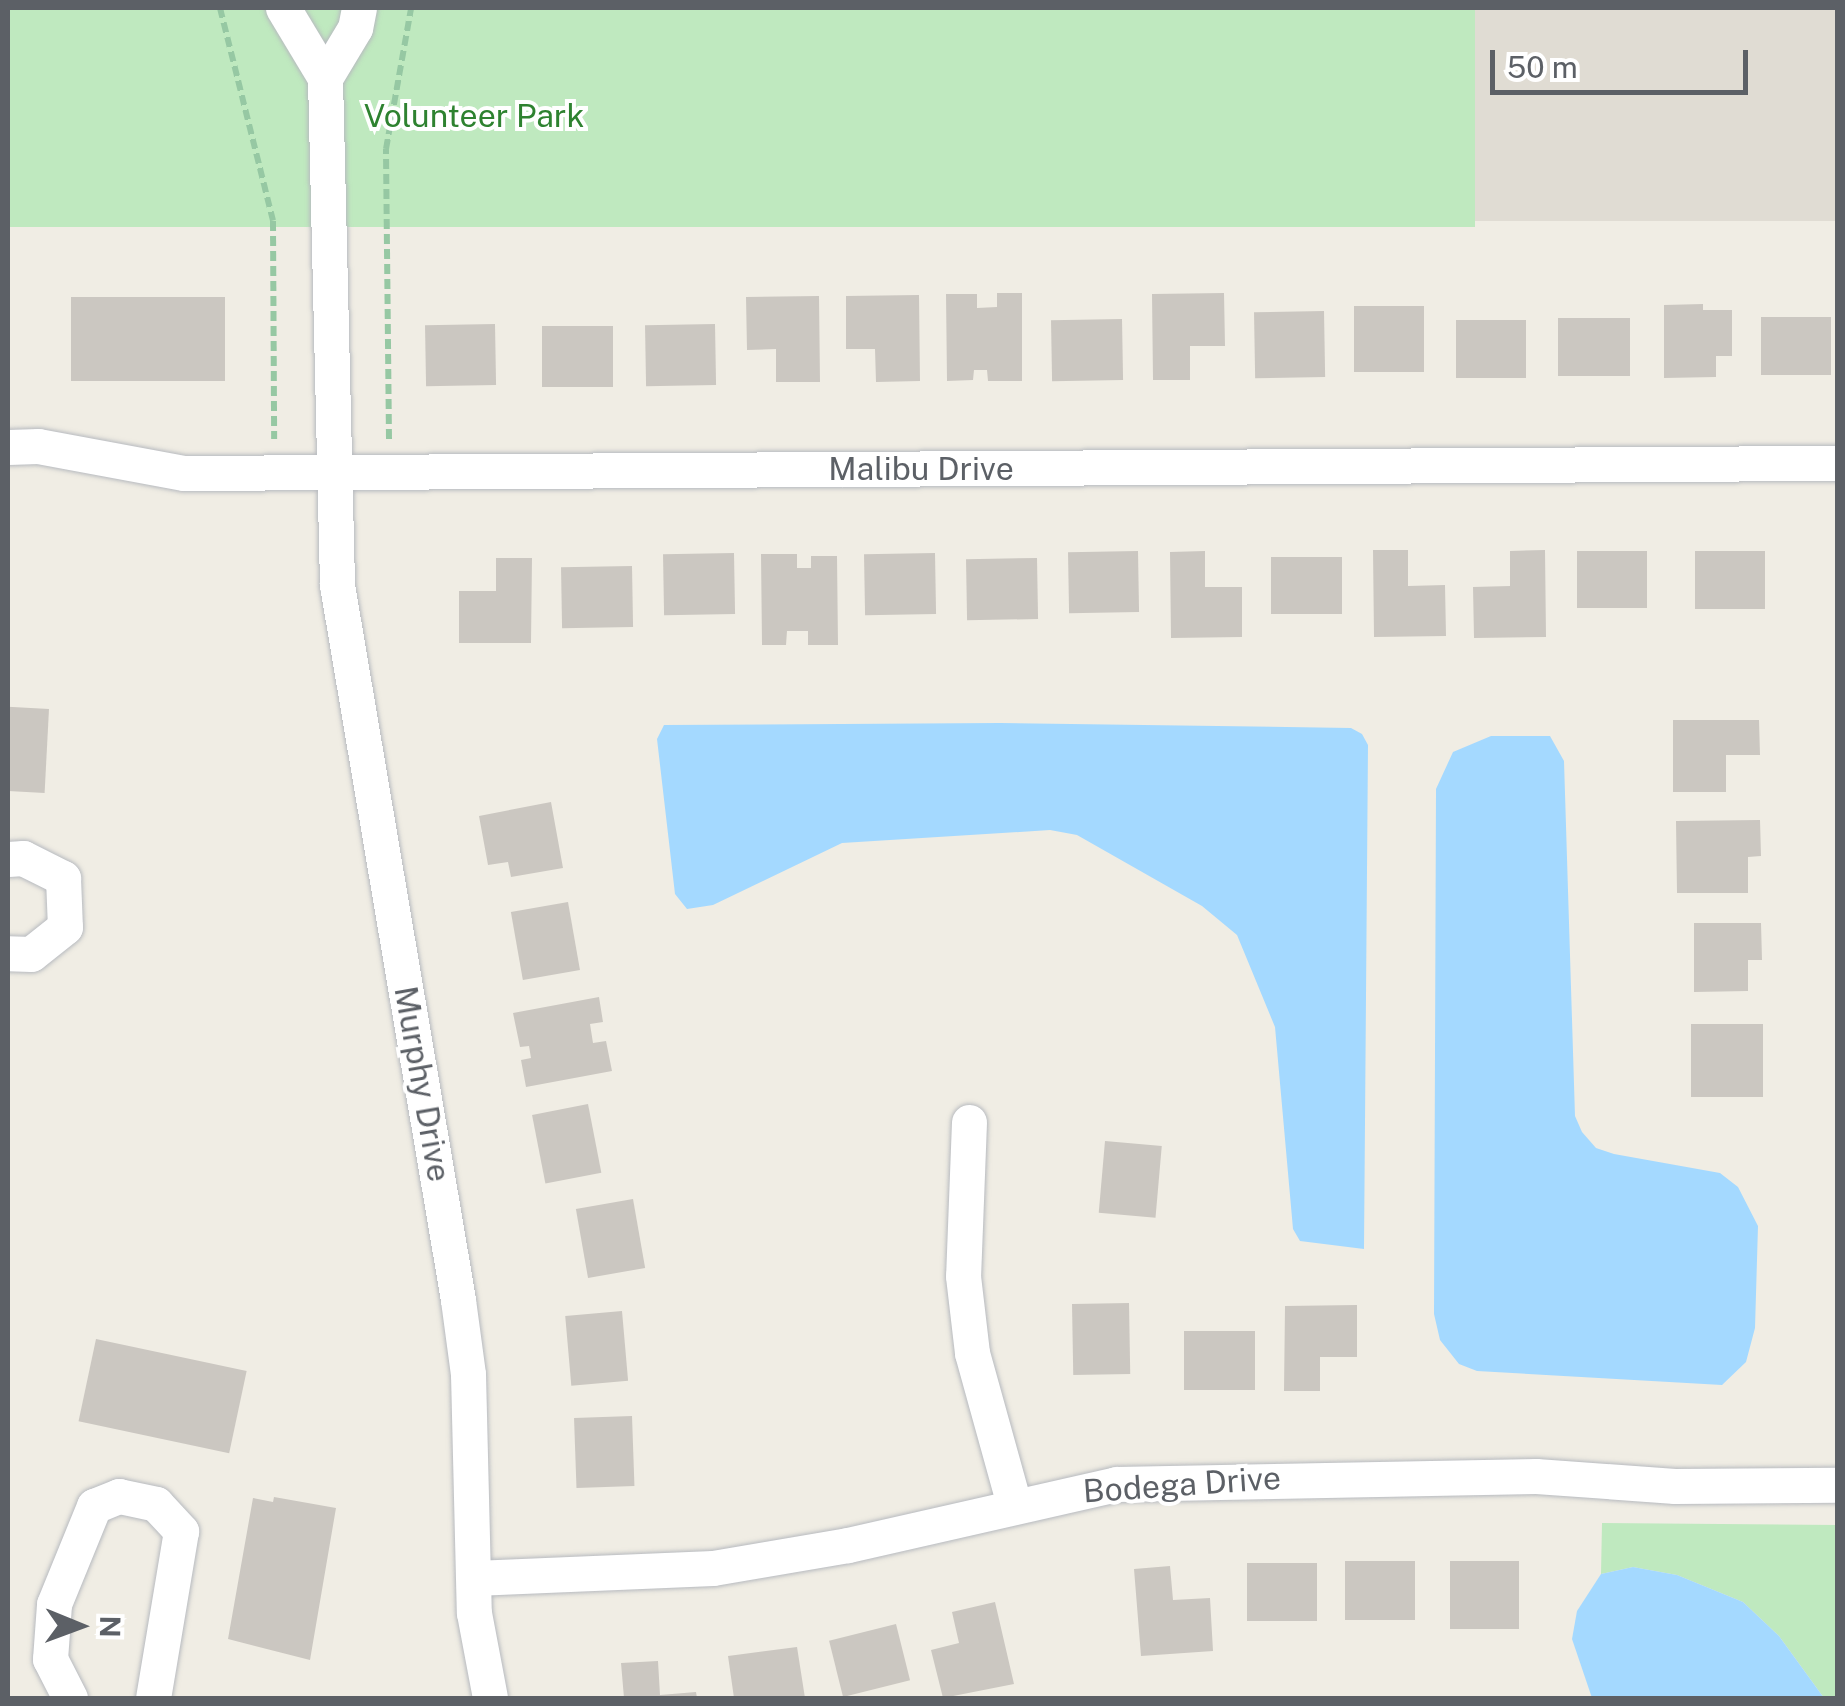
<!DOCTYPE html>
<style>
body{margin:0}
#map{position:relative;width:1845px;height:1706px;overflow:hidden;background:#f0ede4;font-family:"Public Sans",sans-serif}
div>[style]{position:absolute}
.education>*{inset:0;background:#e0dcd3;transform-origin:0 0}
.green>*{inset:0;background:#bfe9bf;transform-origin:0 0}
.water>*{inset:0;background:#a4d9ff}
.building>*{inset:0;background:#cbc7c1;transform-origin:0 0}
.path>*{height:6px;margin-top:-3px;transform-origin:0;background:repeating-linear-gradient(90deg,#96c8a3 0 10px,transparent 0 15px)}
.roads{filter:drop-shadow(0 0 2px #b7babf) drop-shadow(0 0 2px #b7babf)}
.minor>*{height:35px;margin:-17.5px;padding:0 17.5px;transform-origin:17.5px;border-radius:17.5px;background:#fff}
span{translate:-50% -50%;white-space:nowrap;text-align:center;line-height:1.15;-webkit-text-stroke:8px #fff;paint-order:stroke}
.park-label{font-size:32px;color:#2e8230}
.street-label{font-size:32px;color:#5c6066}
.frame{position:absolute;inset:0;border:10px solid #5c6066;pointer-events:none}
.north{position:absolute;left:30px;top:1576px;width:100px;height:100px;-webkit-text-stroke:8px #fff;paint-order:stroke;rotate:91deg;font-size:28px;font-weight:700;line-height:40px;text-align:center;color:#5c6066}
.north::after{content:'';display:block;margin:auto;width:35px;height:45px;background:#5c6066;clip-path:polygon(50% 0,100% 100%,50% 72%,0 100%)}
.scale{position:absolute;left:1490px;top:50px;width:258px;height:45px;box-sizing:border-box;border:5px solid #5c6066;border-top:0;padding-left:12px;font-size:30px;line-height:35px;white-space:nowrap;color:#5c6066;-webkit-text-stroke:8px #fff;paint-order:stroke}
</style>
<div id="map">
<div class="education">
<div style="left:1475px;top:8px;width:362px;height:213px"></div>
</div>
<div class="green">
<div style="left:8px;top:8px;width:1467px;height:219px"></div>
<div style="clip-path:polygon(1602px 1523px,1837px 1525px,1837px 1698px,1824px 1698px,1779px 1636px,1743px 1602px,1677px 1575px,1633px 1567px,1601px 1574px)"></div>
</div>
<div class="water">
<div style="clip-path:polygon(1000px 723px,1351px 728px,1362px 734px,1368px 745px,1364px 1249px,1300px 1241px,1293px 1229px,1275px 1027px,1237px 935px,1202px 906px,1077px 835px,1050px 830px,842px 843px,713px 905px,687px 909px,675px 894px,657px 739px,664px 725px)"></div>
<div style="clip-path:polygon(1491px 736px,1550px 736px,1564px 761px,1575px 1116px,1582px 1132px,1596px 1148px,1614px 1154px,1720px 1173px,1738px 1187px,1758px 1226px,1755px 1328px,1746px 1362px,1722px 1385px,1477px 1371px,1459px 1364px,1440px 1340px,1434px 1314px,1436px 789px,1453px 752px)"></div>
<div style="clip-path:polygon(1633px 1567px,1677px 1575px,1743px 1602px,1779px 1636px,1824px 1698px,1592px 1698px,1572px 1639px,1577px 1611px,1601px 1574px)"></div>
</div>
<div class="building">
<div style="clip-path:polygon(997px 293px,1022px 293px,1022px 381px,988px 381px,987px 370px,974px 370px,973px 380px,947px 381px,946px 294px,977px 294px,977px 308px,997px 307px)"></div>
<div style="clip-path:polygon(1224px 293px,1225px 346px,1190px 346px,1190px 380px,1153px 380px,1152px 294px)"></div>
<div style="clip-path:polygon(919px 295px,920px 381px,876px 382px,875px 349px,846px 349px,846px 296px)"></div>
<div style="clip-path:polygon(819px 296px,820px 382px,776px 382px,776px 349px,747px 350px,746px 297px)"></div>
<div style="left:71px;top:297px;width:154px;height:84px"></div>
<div style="clip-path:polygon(1703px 304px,1703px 310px,1732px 310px,1732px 356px,1716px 356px,1716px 377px,1664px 378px,1664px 305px)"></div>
<div style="left:1354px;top:306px;width:70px;height:66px"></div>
<div style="left:1324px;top:311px;width:66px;height:70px;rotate:89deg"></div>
<div style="left:1761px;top:317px;width:70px;height:58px"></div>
<div style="left:1630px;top:318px;width:58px;height:72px;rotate:90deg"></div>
<div style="left:1122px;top:319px;width:61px;height:71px;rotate:89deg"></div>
<div style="left:1456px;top:320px;width:70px;height:58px"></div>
<div style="left:495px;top:324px;width:61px;height:70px;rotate:89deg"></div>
<div style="left:715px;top:324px;width:61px;height:70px;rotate:89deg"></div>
<div style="left:613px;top:326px;width:61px;height:71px;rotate:90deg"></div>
<div style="clip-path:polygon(1373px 550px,1408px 550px,1408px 586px,1445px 585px,1446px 636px,1374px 637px)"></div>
<div style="clip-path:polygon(1545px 550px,1546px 637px,1474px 638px,1473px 587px,1510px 586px,1510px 551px)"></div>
<div style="left:1138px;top:551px;width:61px;height:70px;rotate:89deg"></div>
<div style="clip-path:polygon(1205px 551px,1205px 587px,1242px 587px,1242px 637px,1171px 638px,1170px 552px)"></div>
<div style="left:1577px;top:551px;width:70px;height:57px"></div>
<div style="left:1765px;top:551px;width:58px;height:70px;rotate:90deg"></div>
<div style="left:734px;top:553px;width:61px;height:71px;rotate:89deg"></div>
<div style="left:935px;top:553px;width:61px;height:71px;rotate:89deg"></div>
<div style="clip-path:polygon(761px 554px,797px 554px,797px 568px,811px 568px,811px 556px,837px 556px,838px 645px,808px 645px,808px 631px,787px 631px,786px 645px,762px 645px)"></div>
<div style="left:1271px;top:557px;width:71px;height:57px"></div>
<div style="clip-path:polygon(496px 558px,532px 558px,531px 643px,459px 643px,459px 591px,496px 591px)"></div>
<div style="left:1037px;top:558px;width:61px;height:71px;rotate:89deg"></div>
<div style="left:632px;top:566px;width:61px;height:71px;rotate:89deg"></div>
<div style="left:49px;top:709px;width:84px;height:41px;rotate:93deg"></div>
<div style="clip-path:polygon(1673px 720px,1759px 720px,1760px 755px,1726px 755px,1726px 792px,1673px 792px)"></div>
<div style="clip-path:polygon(551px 802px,563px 868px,511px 877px,508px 862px,488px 865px,479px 816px)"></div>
<div style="clip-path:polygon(1760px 820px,1761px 856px,1748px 857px,1748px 893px,1677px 893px,1676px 821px)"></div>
<div style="left:568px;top:902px;width:69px;height:58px;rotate:80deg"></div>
<div style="clip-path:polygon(1694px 923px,1761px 923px,1762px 960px,1748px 960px,1748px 991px,1694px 992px)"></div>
<div style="clip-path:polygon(599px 997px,603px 1022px,590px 1024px,593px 1043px,606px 1041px,612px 1071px,526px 1087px,521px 1060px,531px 1058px,529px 1046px,520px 1047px,513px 1013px)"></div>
<div style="left:1691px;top:1024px;width:72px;height:73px"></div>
<div style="left:588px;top:1104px;width:70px;height:57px;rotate:79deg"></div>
<div style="left:1105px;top:1141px;width:57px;height:72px;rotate:5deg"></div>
<div style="left:633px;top:1199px;width:70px;height:58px;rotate:80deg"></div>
<div style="left:1129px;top:1303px;width:71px;height:57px;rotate:89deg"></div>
<div style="clip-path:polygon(1357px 1305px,1357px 1357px,1320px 1357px,1320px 1391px,1284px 1391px,1285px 1306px)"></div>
<div style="left:622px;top:1311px;width:70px;height:57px;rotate:85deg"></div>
<div style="left:1184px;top:1331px;width:71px;height:59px"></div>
<div style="left:96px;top:1339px;width:154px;height:84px;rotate:12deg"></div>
<div style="left:632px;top:1416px;width:70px;height:58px;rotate:88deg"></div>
<div style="clip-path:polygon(274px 1497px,336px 1508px,310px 1660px,228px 1639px,253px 1498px,273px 1502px)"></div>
<div style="left:1415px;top:1561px;width:59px;height:70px;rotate:90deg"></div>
<div style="left:1450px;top:1561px;width:69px;height:68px"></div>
<div style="left:1247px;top:1563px;width:70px;height:58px"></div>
<div style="clip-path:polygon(1170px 1566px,1173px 1600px,1210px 1598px,1213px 1651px,1141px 1656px,1134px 1569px)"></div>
<div style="clip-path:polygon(995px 1602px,1014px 1684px,943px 1698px,931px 1650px,959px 1643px,952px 1612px)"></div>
<div style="left:896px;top:1624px;width:58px;height:69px;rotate:76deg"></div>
<div style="clip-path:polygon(797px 1647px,805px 1698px,734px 1698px,728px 1656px)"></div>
<div style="clip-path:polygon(658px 1661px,660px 1695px,696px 1692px,697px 1698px,624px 1698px,621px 1663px)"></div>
</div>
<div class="path">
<div style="left:220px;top:8px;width:219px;rotate:76deg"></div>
<div style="left:273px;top:221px;width:218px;rotate:89.7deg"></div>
<div style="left:389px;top:439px;width:290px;rotate:-90.6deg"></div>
<div style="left:386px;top:149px;width:143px;rotate:-79.9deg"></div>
</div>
<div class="roads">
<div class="minor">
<div style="left:283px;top:8px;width:82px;rotate:59deg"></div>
<div style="left:359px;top:8px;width:20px;rotate:101deg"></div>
<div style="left:355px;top:28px;width:58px;rotate:121deg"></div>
<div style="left:325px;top:78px;width:507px;rotate:88.64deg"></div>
<div style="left:337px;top:585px;width:725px;rotate:80.39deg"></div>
<div style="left:458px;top:1300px;width:75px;rotate:82.3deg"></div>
<div style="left:468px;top:1374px;width:239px;rotate:88.6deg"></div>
<div style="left:474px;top:1613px;width:86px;rotate:79.3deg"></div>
<div style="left:8px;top:447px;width:30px;rotate:-2deg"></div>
<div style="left:38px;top:446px;width:148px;rotate:10.5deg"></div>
<div style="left:184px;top:473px;width:1654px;rotate:-0.35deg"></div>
<div style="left:8px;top:859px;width:15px;rotate:-4deg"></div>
<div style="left:23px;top:858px;width:45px;rotate:26.6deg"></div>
<div style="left:63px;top:878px;width:49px;rotate:87.7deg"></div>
<div style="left:65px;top:927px;width:43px;rotate:141.5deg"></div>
<div style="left:31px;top:954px;width:23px;rotate:-178deg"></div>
<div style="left:969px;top:1122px;width:154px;rotate:92.2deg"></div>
<div style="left:963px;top:1276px;width:78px;rotate:83.3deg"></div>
<div style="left:972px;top:1353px;width:157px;rotate:74.5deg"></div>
<div style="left:474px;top:1578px;width:239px;rotate:-2.4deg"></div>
<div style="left:713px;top:1568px;width:137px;rotate:-9.7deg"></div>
<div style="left:848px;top:1545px;width:275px;rotate:-12.8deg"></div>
<div style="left:1116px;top:1484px;width:420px;rotate:-1.1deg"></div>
<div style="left:1536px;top:1476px;width:139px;rotate:4.1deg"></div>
<div style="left:1675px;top:1486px;width:163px;rotate:-0.4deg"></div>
<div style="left:70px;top:1698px;width:44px;rotate:-117.1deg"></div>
<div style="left:50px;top:1659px;width:55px;rotate:-85.8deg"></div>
<div style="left:54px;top:1604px;width:106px;rotate:-67.8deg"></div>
<div style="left:94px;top:1506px;width:27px;rotate:-22deg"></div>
<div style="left:119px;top:1496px;width:38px;rotate:12deg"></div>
<div style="left:156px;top:1504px;width:37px;rotate:47deg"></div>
<div style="left:181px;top:1531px;width:169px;rotate:99.5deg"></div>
</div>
</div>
<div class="park-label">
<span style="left:474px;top:116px">Volunteer Park</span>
</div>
<div class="street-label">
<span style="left:921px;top:469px">Malibu Drive</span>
<span style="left:422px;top:1084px;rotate:80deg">Murphy Drive</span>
<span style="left:1182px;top:1485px;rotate:-4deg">Bodega Drive</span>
</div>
<div class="frame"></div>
<div class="north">N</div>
<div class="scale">50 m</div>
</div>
